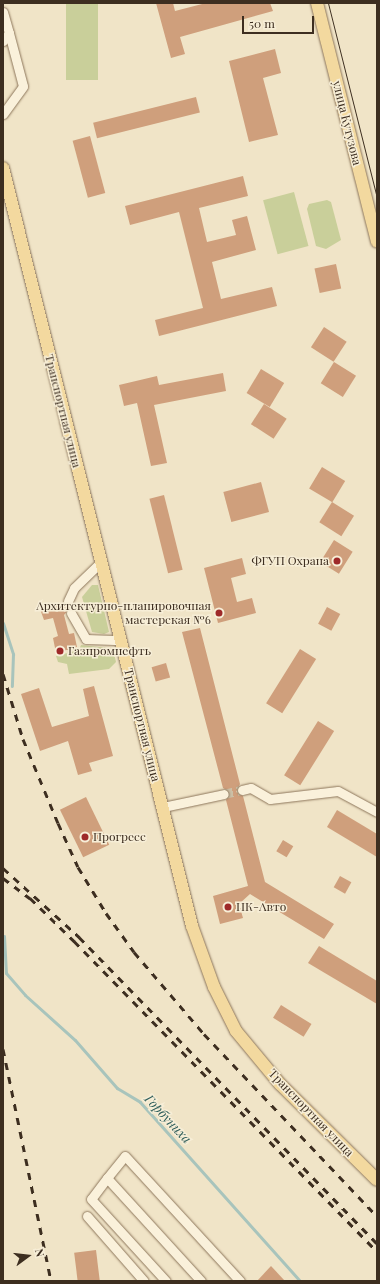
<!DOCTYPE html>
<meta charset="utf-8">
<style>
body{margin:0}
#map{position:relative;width:380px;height:1284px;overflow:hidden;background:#f0e4c7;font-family:"Playfair Display",serif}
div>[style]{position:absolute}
.green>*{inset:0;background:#c9cf9a;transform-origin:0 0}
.stream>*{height:3px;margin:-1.5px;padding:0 1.5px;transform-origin:1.5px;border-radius:1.5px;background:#a8c4bc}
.building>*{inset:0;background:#cf9f7c;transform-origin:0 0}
.minor-tunnel>*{height:9px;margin-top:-4.5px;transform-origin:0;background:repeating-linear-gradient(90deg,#ccc0a6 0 9px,transparent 0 13.5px)}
.roads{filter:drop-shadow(0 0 1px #8d765b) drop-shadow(0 0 1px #8d765b)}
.minor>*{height:9px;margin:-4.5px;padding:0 4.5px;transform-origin:4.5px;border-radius:4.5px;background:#faf1db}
.major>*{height:12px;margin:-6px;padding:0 6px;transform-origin:6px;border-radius:6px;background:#f3d99f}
.tram>*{height:1px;margin:-0.5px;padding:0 0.5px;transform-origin:0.5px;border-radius:0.5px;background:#3d2e20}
.rail>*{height:3px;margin-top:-1.5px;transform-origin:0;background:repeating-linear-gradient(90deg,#3d2e20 0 7px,transparent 0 14px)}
.dots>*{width:11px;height:11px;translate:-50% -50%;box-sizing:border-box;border:2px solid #f7eed7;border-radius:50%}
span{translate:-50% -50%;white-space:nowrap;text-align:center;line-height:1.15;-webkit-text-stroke:3px #f7eed7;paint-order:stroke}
.street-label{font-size:12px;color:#3d2e20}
.poi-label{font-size:12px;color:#3d2e20}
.right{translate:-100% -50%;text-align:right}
.left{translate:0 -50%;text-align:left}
.water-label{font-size:13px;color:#2e5d5a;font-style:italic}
.frame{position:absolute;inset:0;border:4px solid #3d2e20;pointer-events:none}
.north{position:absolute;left:8px;top:1236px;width:40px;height:40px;-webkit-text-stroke:3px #f7eed7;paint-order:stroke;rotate:75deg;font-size:11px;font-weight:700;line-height:16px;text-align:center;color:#3d2e20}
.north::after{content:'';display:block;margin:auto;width:14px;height:18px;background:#3d2e20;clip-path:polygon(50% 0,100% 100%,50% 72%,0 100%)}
.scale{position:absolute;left:242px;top:16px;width:72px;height:18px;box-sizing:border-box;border:2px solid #3d2e20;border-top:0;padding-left:5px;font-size:12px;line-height:14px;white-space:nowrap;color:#3d2e20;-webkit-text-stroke:3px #f7eed7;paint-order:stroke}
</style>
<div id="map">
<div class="green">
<div style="left:66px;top:3px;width:32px;height:77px"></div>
<div style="left:294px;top:192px;width:56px;height:32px;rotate:75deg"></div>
<div style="clip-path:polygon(327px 200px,331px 202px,341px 240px,326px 249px,316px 246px,307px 209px,309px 204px)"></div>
<div style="clip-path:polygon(92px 585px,98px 585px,109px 632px,104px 634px,92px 632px,82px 597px)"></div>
<div style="clip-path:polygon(81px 645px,108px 648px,114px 653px,116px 662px,109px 669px,69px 674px,67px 664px,58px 662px,56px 656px,79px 650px)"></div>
</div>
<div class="stream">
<div style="left:3px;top:623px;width:33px;rotate:72deg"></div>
<div style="left:13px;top:654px;width:32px;rotate:92deg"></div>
<div style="left:4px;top:936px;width:37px;rotate:87deg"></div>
<div style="left:6px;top:973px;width:29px;rotate:49deg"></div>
<div style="left:25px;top:995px;width:67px;rotate:42deg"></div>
<div style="left:75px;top:1040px;width:64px;rotate:48.8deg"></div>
<div style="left:117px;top:1088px;width:27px;rotate:31deg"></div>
<div style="left:140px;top:1102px;width:240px;rotate:48.2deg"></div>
</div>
<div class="building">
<div style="clip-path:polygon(156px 3px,173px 3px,175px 11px,206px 3px,270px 3px,273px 11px,180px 37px,185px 54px,171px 58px)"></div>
<div style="clip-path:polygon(275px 49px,281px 73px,263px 78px,278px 135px,249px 142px,229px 61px)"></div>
<div style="left:196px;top:97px;width:16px;height:106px;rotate:76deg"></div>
<div style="left:90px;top:136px;width:59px;height:18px;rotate:75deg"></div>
<div style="clip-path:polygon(243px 176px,248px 196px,199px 208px,207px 242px,236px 235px,232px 220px,247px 216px,256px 250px,212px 262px,221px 299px,272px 287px,277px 306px,159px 336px,155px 320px,203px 308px,179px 212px,130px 225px,125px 206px)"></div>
<div style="left:336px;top:264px;width:25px;height:22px;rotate:78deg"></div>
<div style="left:324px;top:327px;width:27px;height:24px;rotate:33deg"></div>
<div style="left:334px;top:362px;width:26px;height:25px;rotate:32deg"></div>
<div style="left:261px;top:369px;width:27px;height:28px;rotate:31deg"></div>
<div style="clip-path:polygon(223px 373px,226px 391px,154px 405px,167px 463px,151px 466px,137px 403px,124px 406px,119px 385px,157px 376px,159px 385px)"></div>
<div style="left:264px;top:404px;width:27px;height:24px;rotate:33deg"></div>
<div style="left:322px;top:467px;width:27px;height:25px;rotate:31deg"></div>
<div style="left:261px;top:482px;width:31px;height:39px;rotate:75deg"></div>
<div style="left:164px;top:495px;width:77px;height:15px;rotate:76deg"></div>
<div style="left:332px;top:502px;width:26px;height:24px;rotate:32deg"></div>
<div style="left:334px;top:540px;width:22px;height:26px;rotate:32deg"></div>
<div style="clip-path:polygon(242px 558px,246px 574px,231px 578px,237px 602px,252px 598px,256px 613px,218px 623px,204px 568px)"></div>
<div style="clip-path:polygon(62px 603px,66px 607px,72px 606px,64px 615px,69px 634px,74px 633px,77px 647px,56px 653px,53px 638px,58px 636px,53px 618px,44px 620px,40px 609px)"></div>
<div style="left:327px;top:607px;width:15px;height:19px;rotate:28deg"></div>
<div style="clip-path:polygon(200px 628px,240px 784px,236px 792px,243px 796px,265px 882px,334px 924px,324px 939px,250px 894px,239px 904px,243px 918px,220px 924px,213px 896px,248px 886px,226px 800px,230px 792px,223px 788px,182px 632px)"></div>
<div style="left:300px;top:649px;width:19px;height:64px;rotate:32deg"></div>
<div style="left:166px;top:663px;width:15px;height:15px;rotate:74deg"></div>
<div style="clip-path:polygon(94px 686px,113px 756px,89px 763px,92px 771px,78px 775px,68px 741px,40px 751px,21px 694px,39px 688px,52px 727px,89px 716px,83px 689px)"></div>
<div style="left:318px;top:721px;width:19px;height:64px;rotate:32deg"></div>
<div style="left:86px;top:797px;width:53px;height:29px;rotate:64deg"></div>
<div style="clip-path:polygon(337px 810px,377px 834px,377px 857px,327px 827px)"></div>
<div style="left:283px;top:840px;width:12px;height:13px;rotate:31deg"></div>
<div style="left:340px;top:876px;width:13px;height:13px;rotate:29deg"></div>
<div style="clip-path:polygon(319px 946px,377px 981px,377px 1004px,308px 963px)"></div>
<div style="left:281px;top:1005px;width:36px;height:15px;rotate:32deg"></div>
<div style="left:96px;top:1250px;width:31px;height:22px;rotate:83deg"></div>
<div style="clip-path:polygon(271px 1266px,285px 1281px,257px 1281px)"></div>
</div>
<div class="minor-tunnel">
<div style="left:224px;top:794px;width:18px;rotate:-13deg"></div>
</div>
<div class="roads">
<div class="minor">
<div style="left:3px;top:12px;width:22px;rotate:74deg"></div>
<div style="left:9px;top:33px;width:10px;rotate:127deg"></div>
<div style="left:3px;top:114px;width:34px;rotate:-54deg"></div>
<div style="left:23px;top:86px;width:55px;rotate:-104.8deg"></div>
<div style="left:68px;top:601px;width:14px;rotate:-65deg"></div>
<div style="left:74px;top:588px;width:37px;rotate:-44deg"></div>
<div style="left:71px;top:613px;width:30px;rotate:60deg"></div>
<div style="left:86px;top:639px;width:35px;rotate:2deg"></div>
<div style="left:242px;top:790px;width:9px;rotate:-13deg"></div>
<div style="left:251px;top:788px;width:22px;rotate:30deg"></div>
<div style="left:270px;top:799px;width:68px;rotate:-6.7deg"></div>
<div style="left:338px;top:791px;width:44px;rotate:28.3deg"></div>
<div style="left:163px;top:807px;width:62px;rotate:-12deg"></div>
<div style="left:107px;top:1178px;width:26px;rotate:127deg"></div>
<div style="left:91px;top:1199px;width:111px;rotate:47.6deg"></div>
<div style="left:87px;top:1216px;width:86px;rotate:48.8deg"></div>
<div style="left:201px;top:1281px;width:139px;rotate:-132.4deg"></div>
<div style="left:107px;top:1178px;width:28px;rotate:-51deg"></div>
<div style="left:125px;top:1156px;width:170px;rotate:47.4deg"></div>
</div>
<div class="major">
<div style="left:317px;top:3px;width:246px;rotate:75.9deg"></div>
<div style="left:3px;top:168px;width:781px;rotate:76deg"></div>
<div style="left:192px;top:926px;width:65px;rotate:70.2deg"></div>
<div style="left:214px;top:987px;width:49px;rotate:63.4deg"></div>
<div style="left:236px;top:1031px;width:69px;rotate:50.3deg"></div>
<div style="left:280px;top:1084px;width:136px;rotate:44.7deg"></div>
</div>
</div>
<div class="tram">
<div style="left:328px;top:3px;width:201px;rotate:75.9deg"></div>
</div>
<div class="rail">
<div style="left:3px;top:674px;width:68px;rotate:72.9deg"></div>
<div style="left:23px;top:739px;width:91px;rotate:67.4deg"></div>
<div style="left:58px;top:823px;width:48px;rotate:65.6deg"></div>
<div style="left:78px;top:867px;width:54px;rotate:58.7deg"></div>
<div style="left:106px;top:913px;width:48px;rotate:54.3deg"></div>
<div style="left:134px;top:952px;width:108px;rotate:49.5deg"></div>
<div style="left:204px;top:1034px;width:251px;rotate:46.5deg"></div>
<div style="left:3px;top:868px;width:103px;rotate:42.2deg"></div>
<div style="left:79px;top:937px;width:427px;rotate:45.8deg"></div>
<div style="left:3px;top:878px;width:34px;rotate:37deg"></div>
<div style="left:30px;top:898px;width:62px;rotate:44.3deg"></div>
<div style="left:74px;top:941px;width:434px;rotate:45.7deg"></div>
<div style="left:3px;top:1049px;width:237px;rotate:78.3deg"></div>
</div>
<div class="dots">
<div style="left:337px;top:561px;background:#9e2929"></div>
<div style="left:219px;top:613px;background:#9e2929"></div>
<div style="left:60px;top:651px;background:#9e2929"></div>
<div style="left:85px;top:837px;background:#9e2929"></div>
<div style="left:228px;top:907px;background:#9e2929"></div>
</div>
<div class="street-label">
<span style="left:347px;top:123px;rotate:76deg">улица Кутузова</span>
<span style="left:63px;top:411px;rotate:76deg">Транспортная улица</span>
<span style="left:142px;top:725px;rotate:76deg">Транспортная улица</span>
<span style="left:311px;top:1113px;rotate:46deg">Транспортная улица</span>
</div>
<div class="poi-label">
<span class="right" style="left:329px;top:561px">ФГУП Охрана</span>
<span class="right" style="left:211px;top:613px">Архитектурно-планировочная<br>мастерская №6</span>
<span class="left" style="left:68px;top:651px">Газпромнефть</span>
<span class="left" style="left:93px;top:837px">Прогресс</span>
<span class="left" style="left:236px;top:907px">НК-Авто</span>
</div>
<div class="water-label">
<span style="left:168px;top:1119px;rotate:47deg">Горбуниха</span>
</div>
<div class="frame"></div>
<div class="north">N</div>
<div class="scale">50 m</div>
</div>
